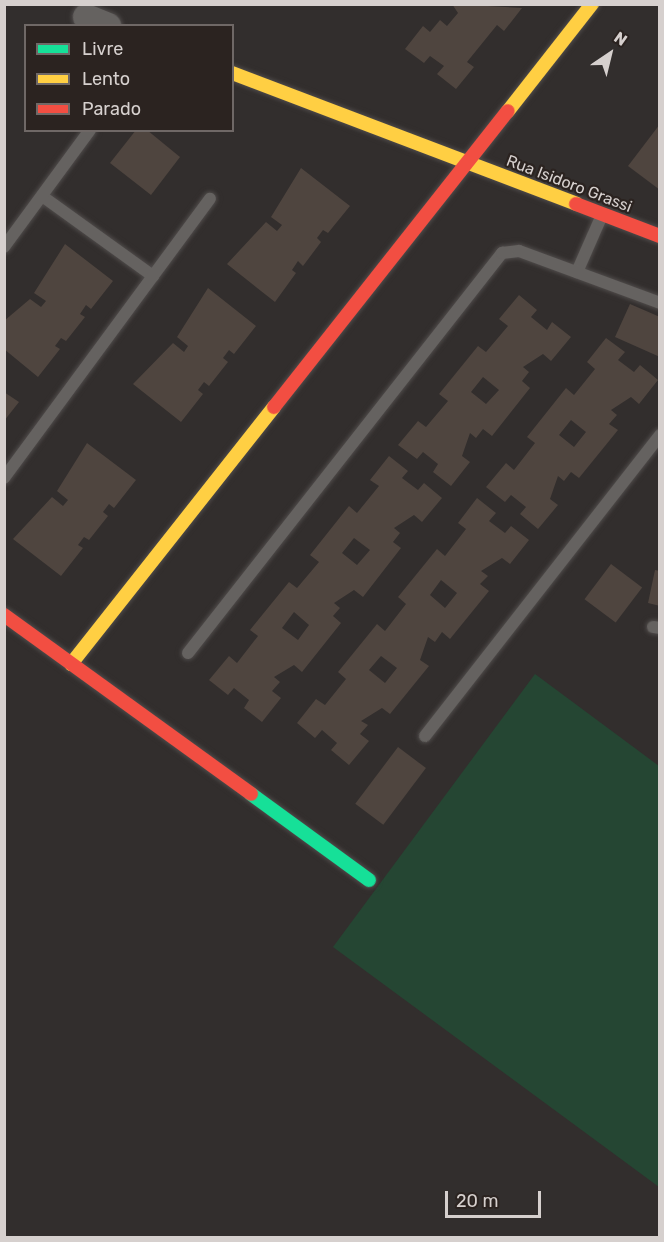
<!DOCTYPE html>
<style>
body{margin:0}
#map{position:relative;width:664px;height:1242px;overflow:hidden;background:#322e2d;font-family:Rubik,sans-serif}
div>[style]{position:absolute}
.green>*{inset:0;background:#254633}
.building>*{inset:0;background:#4f453f;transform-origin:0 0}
.roads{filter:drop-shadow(0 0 2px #4f4b4a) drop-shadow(0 0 2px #4f4b4a)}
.lane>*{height:12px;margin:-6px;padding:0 6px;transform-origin:6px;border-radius:6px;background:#656260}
.street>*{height:26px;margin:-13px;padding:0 13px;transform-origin:13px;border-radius:13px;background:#656260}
.fast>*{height:14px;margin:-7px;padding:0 7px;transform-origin:7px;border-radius:7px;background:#16e098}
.slow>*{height:14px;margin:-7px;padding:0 7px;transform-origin:7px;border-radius:7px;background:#ffcf43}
.jam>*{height:14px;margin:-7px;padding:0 7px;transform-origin:7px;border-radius:7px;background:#f24e42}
span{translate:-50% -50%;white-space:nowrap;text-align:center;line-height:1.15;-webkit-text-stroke:4.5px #2b2320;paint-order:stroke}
.street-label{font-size:16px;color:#d6d0ce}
.frame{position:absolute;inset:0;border:6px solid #d6d0ce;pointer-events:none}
.legend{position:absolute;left:24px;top:24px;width:210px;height:108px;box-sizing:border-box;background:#2b2320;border:2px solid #6f6866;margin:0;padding:8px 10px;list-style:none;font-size:18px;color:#d6d0ce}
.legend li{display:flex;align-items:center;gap:12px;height:30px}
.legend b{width:30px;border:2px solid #6f6866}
.north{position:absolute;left:580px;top:24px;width:60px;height:60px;-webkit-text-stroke:4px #2b2320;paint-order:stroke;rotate:35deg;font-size:16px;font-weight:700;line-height:24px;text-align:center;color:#d6d0ce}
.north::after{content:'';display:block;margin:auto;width:21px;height:27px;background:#d6d0ce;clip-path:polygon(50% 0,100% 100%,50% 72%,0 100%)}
.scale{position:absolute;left:445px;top:1191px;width:96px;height:27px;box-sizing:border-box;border:3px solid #d6d0ce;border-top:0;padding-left:8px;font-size:18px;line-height:21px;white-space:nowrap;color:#d6d0ce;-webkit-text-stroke:4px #2b2320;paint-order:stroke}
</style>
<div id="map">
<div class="green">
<div style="clip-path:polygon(535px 674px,659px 766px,659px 1187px,333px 947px)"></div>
</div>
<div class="building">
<div style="clip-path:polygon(452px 4px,522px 8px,504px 31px,497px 25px,467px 62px,474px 67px,456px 89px,437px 74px,444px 66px,430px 56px,424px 63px,405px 49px,423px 26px,430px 32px,440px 20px,447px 26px,458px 13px)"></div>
<div style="clip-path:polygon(660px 124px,660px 190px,628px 166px)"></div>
<div style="clip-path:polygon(136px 130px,147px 130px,180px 157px,151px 195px,110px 163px)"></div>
<div style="clip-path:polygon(301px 168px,350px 206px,328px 233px,323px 230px,317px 238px,321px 242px,303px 266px,298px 261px,292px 270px,296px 273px,275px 302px,227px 264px,266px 222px,277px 231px,282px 225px,271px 217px)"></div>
<div style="clip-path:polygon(65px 244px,113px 281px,91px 309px,86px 305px,80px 314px,85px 317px,66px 341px,61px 338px,55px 346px,60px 349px,38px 377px,4px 349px,4px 321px,30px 299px,41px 307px,46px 301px,34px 293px)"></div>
<div style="clip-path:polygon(208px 288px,256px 326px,234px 354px,229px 350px,223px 358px,228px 362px,209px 386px,204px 382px,198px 390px,203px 394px,181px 422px,133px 384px,173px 343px,184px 352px,188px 346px,177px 337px)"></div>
<div style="clip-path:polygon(evenodd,519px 295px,537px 310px,531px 317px,547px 330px,552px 322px,571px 337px,551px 361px,543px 354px,523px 367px,529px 372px,522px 381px,530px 388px,492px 436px,483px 429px,476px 438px,470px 433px,462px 456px,470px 462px,451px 486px,433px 472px,438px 464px,423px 452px,417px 459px,398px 445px,418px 421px,426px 427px,448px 401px,439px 394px,478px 346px,486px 352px,508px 326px,499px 319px,519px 295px,483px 377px,499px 390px,486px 404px,471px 392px,483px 377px)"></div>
<div style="clip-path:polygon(630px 304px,660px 317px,660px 357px,615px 337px)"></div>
<div style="clip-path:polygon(evenodd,606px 338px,625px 352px,618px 360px,634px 372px,640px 365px,658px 380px,639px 404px,631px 397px,611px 410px,617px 415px,609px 424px,618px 430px,579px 478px,571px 472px,564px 481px,558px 476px,550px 499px,558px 505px,538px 529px,520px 514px,526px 507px,511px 495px,505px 502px,486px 487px,506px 463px,514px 470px,535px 443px,527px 437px,566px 388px,574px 395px,595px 369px,587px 362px,606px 338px,571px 420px,586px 432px,574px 447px,559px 435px,571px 420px)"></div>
<div style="clip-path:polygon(4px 392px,19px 402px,4px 421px)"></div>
<div style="clip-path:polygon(87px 443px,136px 480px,114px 508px,109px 504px,103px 512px,108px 516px,89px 540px,84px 537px,78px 545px,83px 548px,61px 576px,13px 539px,52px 497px,63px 506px,68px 500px,57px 491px)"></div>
<div style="clip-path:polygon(evenodd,389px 456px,408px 471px,402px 478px,418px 490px,424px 483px,442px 498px,422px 522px,414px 515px,394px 528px,400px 533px,393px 542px,401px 548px,363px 597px,354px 590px,334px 603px,340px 608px,333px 616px,341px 623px,302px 672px,294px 665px,274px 677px,280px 682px,272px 691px,281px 698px,262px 722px,244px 708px,249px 700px,234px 688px,228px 695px,209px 680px,229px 656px,237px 663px,258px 636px,250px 630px,289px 582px,297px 588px,319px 562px,310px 555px,349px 506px,357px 513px,379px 486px,370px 480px,389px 456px,354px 538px,370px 550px,357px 565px,342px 553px,354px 538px,389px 456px,294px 612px,309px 625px,298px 640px,282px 628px,294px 612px)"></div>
<div style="clip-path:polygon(evenodd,477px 498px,496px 513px,489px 521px,505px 533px,511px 526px,529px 540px,510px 564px,502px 558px,481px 571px,488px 576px,480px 584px,489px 591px,450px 639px,442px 632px,435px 642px,428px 637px,420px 660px,429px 666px,390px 714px,382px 708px,361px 721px,368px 725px,360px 734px,369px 741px,349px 765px,331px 750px,337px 743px,322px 730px,315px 738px,297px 723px,316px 699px,325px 705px,346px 679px,338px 672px,377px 624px,385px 631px,406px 604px,398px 597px,437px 549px,445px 556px,466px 529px,458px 523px,477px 498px,441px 580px,457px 593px,445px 608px,430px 595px,441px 580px,477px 498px,381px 656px,397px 668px,385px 683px,369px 670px,381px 656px)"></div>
<div style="left:611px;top:564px;width:39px;height:44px;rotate:37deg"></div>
<div style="clip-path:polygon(655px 570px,660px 571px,660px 606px,648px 603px)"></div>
<div style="left:398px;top:747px;width:35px;height:71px;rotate:37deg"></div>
</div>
<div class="roads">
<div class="lane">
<div style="left:42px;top:196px;width:137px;rotate:35.8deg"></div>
<div style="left:4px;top:247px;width:145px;rotate:-53.7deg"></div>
<div style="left:577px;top:272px;width:62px;rotate:-66.3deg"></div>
<div style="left:4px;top:478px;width:347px;rotate:-53.6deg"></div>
<div style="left:653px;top:627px;width:7px;rotate:8deg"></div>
<div style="left:188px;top:653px;width:509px;rotate:-51.87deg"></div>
<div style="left:502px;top:253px;width:17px;rotate:-7deg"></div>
<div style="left:519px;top:251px;width:150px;rotate:20.2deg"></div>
<div style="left:425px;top:736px;width:382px;rotate:-52deg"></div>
</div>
<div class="street">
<div style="left:86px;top:17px;width:24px;rotate:22deg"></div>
</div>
<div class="fast">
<div style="left:251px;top:794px;width:146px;rotate:36.1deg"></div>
</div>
<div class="slow">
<div style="left:232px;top:73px;width:368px;rotate:20.8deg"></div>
<div style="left:508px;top:111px;width:136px;rotate:-51.9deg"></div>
<div style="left:71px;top:664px;width:328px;rotate:-51.7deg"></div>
</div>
<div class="jam">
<div style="left:576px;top:204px;width:90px;rotate:20.9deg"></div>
<div style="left:274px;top:407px;width:377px;rotate:-51.7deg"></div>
<div style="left:4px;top:615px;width:305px;rotate:35.9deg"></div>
</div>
</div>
<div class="street-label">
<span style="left:569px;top:184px;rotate:21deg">Rua Isidoro Grassi</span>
</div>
<div class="frame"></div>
<ul class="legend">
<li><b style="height:8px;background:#16e098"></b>Livre</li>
<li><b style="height:8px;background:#ffcf43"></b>Lento</li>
<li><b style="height:8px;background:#f24e42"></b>Parado</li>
</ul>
<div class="north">N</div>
<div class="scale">20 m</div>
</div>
